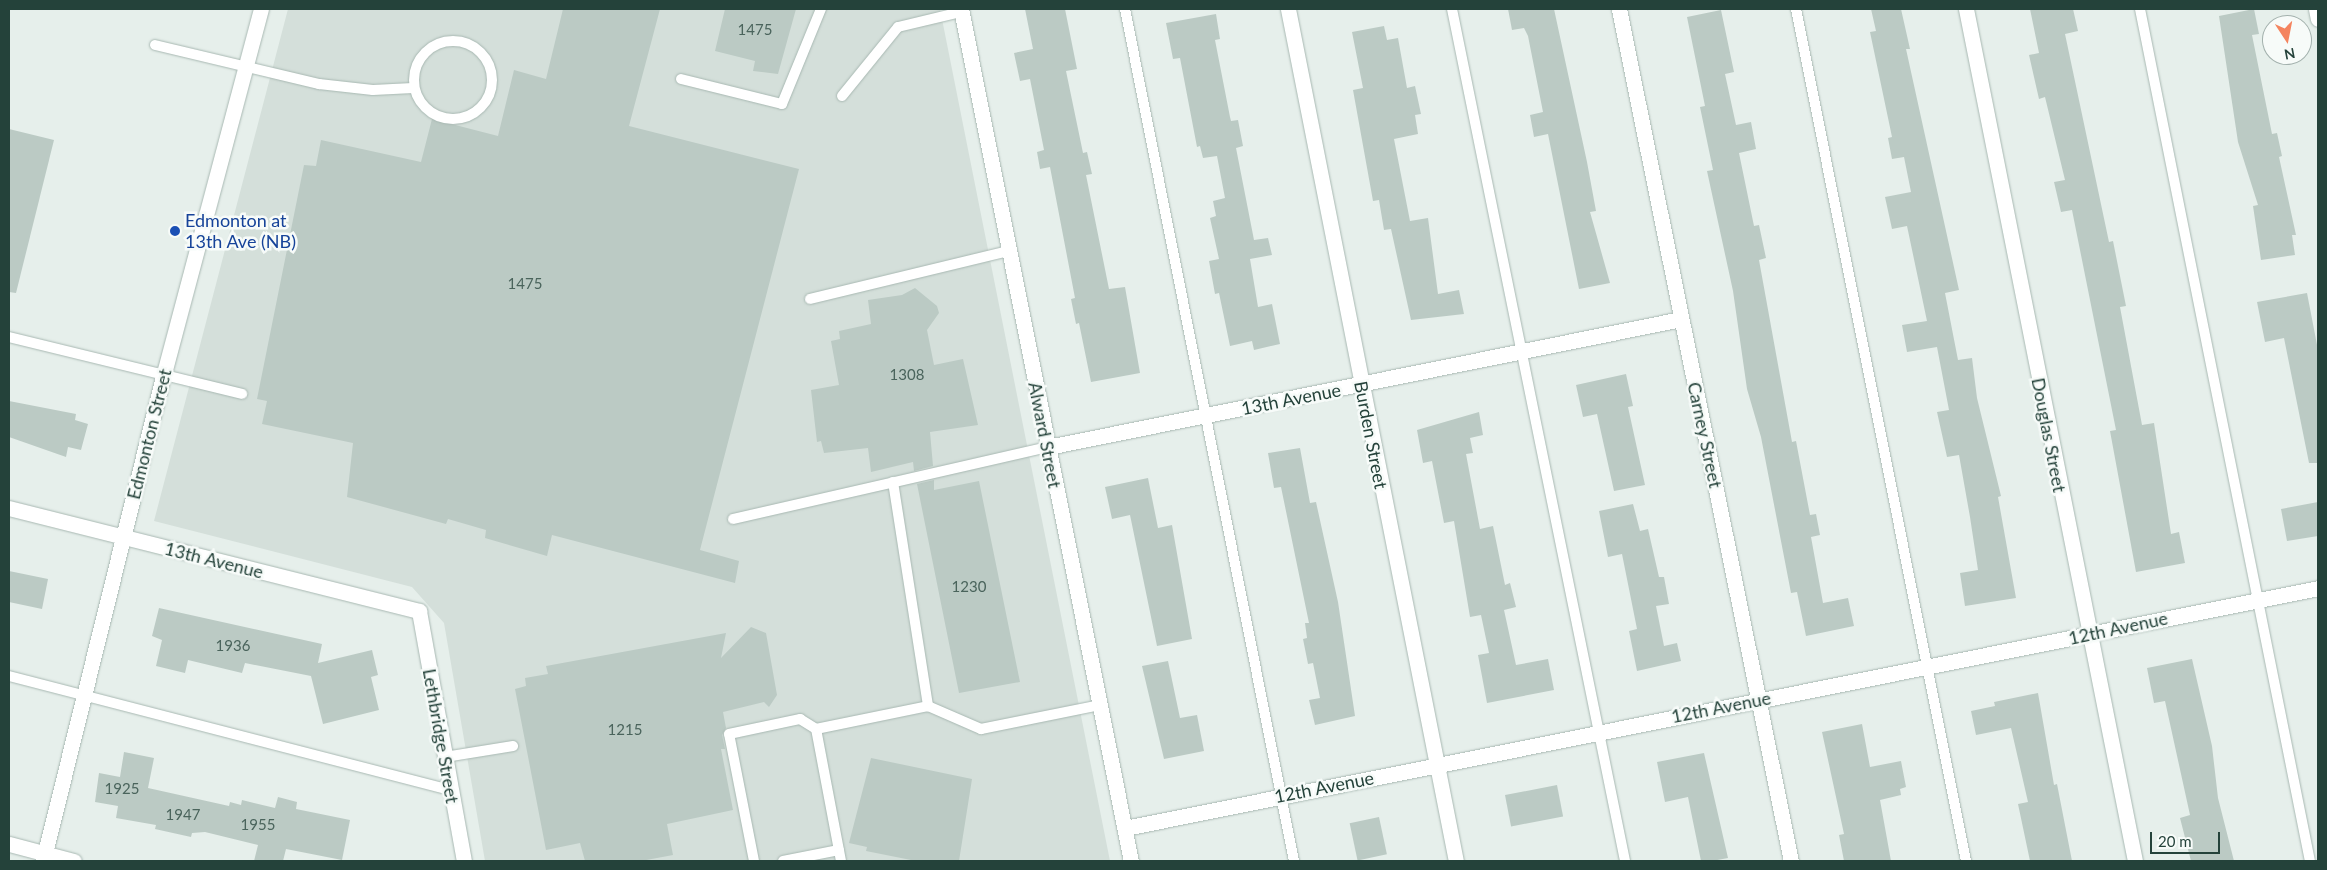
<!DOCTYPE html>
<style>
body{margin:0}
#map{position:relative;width:2327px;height:870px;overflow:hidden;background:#e6efeb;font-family:Lato,sans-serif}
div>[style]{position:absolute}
.built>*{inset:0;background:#d4dfda}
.building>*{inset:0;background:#bbcac4;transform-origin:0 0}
.roads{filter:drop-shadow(0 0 1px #a8b8b2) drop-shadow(0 0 1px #a8b8b2)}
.service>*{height:10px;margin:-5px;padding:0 5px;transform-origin:5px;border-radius:5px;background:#fff}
.service>.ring{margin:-5px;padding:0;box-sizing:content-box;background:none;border:10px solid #fff;border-radius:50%}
.minor>*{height:15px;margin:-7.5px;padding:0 7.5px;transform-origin:7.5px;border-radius:7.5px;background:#fff}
.tertiary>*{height:15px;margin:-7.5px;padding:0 7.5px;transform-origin:7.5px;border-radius:7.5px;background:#fff}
.dots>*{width:14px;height:14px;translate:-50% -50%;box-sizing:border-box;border:2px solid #f7fbf9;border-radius:50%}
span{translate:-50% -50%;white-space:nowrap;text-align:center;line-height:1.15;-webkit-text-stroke:5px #f7fbf9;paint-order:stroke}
.number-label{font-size:15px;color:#4a645c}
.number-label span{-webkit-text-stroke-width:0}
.transit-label{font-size:18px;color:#164399}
.left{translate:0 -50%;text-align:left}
.street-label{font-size:18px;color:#24423a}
.frame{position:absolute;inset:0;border:10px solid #24423a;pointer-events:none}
.north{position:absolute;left:2262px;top:15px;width:50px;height:50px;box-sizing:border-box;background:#f7fbf9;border:1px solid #a3b1ad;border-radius:50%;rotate:169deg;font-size:14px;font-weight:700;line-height:20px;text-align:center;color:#24423a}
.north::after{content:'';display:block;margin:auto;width:18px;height:22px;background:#f4845f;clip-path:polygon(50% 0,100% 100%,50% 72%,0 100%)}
.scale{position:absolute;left:2150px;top:832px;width:70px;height:22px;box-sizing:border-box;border:2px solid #24423a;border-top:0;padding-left:6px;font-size:15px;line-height:18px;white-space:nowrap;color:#24423a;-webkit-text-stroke:4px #f7fbf9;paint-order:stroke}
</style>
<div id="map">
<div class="built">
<div style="clip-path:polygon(288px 9px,940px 9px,1110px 861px,485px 861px,444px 623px,412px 587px,154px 521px)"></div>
</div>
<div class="building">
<div style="clip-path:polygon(563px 9px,660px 9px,629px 126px,799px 169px,700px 550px,739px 561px,735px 583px,552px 535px,547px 556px,485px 538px,486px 530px,448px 519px,446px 524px,347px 497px,353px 443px,262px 424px,267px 401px,257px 399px,304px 165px,316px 166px,321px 140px,421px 162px,432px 119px,498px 136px,514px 70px,546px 79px)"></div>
<div style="clip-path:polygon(725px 9px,796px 9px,778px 74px,753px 71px,755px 61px,715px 51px)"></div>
<div style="clip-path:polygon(1025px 9px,1065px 9px,1077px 69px,1066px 71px,1083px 153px,1087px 152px,1092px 174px,1086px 175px,1109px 289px,1125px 287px,1140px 373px,1091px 382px,1079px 323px,1076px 324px,1071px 299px,1075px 298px,1050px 167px,1040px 169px,1037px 152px,1044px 150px,1030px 79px,1020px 81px,1014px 53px,1033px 49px)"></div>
<div style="clip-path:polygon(1508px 9px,1554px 9px,1587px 162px,1596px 211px,1590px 212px,1610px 283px,1579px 289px,1548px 134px,1534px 137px,1530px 115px,1543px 112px,1528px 36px,1524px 28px,1512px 30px)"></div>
<div style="clip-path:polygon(1871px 9px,1901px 9px,1910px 49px,1906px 49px,1959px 290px,1945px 293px,1958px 360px,1972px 358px,1977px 398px,2001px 496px,1998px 497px,2016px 598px,1965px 606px,1960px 573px,1978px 570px,1970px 517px,1959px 455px,1947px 457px,1937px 412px,1949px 410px,1937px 347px,1907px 352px,1902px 325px,1927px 321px,1907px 226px,1892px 229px,1885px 197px,1911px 192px,1904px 157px,1892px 159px,1888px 138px,1892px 137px,1870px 32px,1876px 31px)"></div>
<div style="clip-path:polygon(2030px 9px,2073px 9px,2078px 31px,2065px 34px,2109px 242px,2113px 241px,2126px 306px,2120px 307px,2142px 425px,2154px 423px,2171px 534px,2179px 532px,2185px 563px,2136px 572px,2110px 431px,2116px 430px,2072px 210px,2061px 212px,2054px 182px,2065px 180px,2045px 97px,2039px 99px,2029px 55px,2039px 53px)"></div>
<div style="clip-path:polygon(2254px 9px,2259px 34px,2252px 35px,2272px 134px,2277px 133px,2282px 156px,2279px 157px,2296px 235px,2292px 235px,2295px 255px,2261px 260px,2253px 206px,2258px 205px,2238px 142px,2219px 16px)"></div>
<div style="clip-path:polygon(1721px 10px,1734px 72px,1725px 74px,1736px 125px,1751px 122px,1756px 149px,1739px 153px,1754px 226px,1759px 225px,1766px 258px,1759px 260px,1792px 442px,1796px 441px,1810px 515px,1816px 514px,1820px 535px,1811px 537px,1823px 603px,1848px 598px,1854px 626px,1806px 636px,1797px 592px,1791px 593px,1761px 437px,1747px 389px,1733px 291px,1707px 171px,1713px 170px,1700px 107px,1705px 106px,1687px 17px)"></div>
<div style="clip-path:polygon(1216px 14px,1220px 39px,1215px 40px,1230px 117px,1231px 121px,1238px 120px,1243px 146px,1236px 148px,1254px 240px,1268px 238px,1272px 255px,1250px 259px,1258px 307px,1272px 304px,1280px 344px,1254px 350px,1252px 341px,1230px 346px,1219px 293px,1215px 294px,1209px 261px,1219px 259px,1210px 218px,1216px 216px,1213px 201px,1225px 198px,1217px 156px,1203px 158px,1200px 146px,1197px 147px,1180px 58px,1173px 59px,1166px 23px)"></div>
<div style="clip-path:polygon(1384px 26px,1387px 40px,1398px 38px,1407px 88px,1415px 86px,1421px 114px,1415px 115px,1418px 134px,1394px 139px,1410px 221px,1428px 218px,1438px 294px,1459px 290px,1464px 314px,1411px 320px,1391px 229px,1384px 230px,1379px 200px,1373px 201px,1353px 90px,1363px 88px,1352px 32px)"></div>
<div style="clip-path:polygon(9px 129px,54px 140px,16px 293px,9px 292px)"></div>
<div style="clip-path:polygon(915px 288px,937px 306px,939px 313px,927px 330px,934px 365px,963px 359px,978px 425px,930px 432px,933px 466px,914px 471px,913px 462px,871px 472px,868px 448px,824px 453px,821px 441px,817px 442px,811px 390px,839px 385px,831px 341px,840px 339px,839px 331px,871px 324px,868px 300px,902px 295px)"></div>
<div style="clip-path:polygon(2307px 293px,2318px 350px,2318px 463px,2309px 463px,2284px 338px,2265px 342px,2257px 302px)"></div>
<div style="clip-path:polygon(1626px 374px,1633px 406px,1628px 407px,1645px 485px,1614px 491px,1597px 414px,1583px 417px,1576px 385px)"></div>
<div style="clip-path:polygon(9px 401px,76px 414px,75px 420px,88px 424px,81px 450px,68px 447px,66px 457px,9px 437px)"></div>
<div style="clip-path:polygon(1479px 412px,1483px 435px,1470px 438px,1473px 453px,1466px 454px,1480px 529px,1493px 526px,1505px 585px,1510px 583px,1516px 607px,1504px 610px,1516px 665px,1548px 659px,1554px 690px,1487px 703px,1478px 655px,1489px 653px,1481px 615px,1470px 617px,1454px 521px,1444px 523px,1432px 461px,1423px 463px,1417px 430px)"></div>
<div style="clip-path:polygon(1300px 448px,1310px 503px,1316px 502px,1338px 602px,1355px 716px,1315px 725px,1309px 700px,1320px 698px,1313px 663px,1308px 664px,1303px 639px,1307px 638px,1305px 623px,1309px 623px,1281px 487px,1274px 488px,1268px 453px)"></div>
<div style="clip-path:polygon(1148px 478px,1158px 528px,1172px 525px,1192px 639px,1157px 646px,1130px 515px,1112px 519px,1105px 487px)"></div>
<div style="clip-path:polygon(934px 480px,934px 490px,979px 481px,1020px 682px,959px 693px,917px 484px)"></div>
<div style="clip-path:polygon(2318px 502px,2318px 536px,2287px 541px,2281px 509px)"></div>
<div style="clip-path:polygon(1633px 504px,1640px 531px,1648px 529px,1659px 577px,1664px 577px,1669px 604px,1656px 606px,1664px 646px,1677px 643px,1681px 661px,1637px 671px,1629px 631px,1637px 629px,1622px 554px,1608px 557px,1599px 511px)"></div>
<div style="clip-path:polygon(9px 571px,48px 579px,42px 609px,9px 602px)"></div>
<div style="clip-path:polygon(159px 608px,322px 644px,318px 663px,372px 650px,378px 675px,371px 677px,379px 710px,323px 724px,311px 676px,245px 663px,242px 673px,188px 660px,185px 673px,156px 666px,162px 640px,152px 636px)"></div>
<div style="clip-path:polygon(751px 627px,766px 633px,777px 695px,769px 707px,764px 702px,723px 712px,726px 728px,722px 735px,725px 749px,721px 749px,733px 810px,667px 824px,673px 855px,641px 861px,585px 861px,580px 843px,546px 850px,515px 689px,526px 686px,525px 678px,548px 674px,546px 666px,726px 633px,721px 658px)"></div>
<div style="clip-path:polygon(2192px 659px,2212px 746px,2218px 798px,2234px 861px,2191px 861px,2180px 818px,2190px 815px,2165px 701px,2154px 703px,2147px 668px)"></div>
<div style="clip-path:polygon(1168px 661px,1180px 718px,1197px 715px,1204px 751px,1164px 759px,1142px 666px)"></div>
<div style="clip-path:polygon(2038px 693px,2054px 785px,2057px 784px,2072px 861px,2030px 861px,2018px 804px,2028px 802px,2011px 728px,1976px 735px,1971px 711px,1995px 706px,1994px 702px)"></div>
<div style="clip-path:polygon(1862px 724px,1870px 767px,1901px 761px,1906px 787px,1900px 789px,1901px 795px,1880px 800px,1891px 861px,1844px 861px,1839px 835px,1844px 834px,1822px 732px)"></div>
<div style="clip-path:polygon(124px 752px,154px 758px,148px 788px,229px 806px,230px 802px,241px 805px,242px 800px,275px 808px,278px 797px,297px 802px,296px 809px,350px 820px,342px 860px,286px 849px,283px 861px,254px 861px,258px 845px,205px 832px,192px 833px,191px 837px,155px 829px,156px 825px,116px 818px,118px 806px,95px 802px,99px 773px,120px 777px)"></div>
<div style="clip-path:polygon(1704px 753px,1728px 858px,1712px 861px,1701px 861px,1688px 797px,1665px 802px,1657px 762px)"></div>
<div style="clip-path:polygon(871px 758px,972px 779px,959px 861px,916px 861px,866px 851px,867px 847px,849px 843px)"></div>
<div style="left:1557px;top:785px;width:32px;height:53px;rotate:79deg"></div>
<div style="left:1379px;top:817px;width:38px;height:30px;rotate:78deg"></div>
</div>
<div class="roads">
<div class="service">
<div style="left:1125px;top:9px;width:869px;rotate:78.78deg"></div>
<div style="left:1452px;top:9px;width:869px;rotate:78.52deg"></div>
<div style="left:1796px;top:9px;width:869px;rotate:78.72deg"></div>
<div style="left:2140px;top:9px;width:869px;rotate:78.72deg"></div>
<div class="ring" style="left:414px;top:41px;width:68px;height:68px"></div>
<div style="left:155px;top:45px;width:169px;rotate:13.4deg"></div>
<div style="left:319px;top:84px;width:54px;rotate:6.3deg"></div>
<div style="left:373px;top:90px;width:40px;rotate:-2.9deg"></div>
<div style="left:681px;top:79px;width:104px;rotate:13.9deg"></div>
<div style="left:782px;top:104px;width:103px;rotate:-67.7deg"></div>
<div style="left:842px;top:96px;width:89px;rotate:-50.9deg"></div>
<div style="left:898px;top:27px;width:65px;rotate:-13.4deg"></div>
<div style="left:810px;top:299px;width:205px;rotate:-13.6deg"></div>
<div style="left:9px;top:337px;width:240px;rotate:13.7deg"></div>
<div style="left:893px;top:482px;width:227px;rotate:81.1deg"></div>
<div style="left:733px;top:519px;width:323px;rotate:-12.9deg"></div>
<div style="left:9px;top:676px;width:456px;rotate:14.5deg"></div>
<div style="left:445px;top:757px;width:69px;rotate:-9.2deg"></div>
<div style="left:754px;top:861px;width:129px;rotate:-101.1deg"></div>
<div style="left:729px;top:734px;width:73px;rotate:-11.9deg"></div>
<div style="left:800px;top:719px;width:19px;rotate:32deg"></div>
<div style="left:783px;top:861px;width:57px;rotate:-11.1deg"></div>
<div style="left:841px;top:861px;width:134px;rotate:-100.7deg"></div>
<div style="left:816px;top:729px;width:114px;rotate:-11.6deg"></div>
<div style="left:928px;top:706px;width:58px;rotate:23.5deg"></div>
<div style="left:981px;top:729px;width:121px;rotate:-11.4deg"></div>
</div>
<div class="minor">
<div style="left:961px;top:9px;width:869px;rotate:78.72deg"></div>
<div style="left:1288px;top:9px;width:868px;rotate:78.85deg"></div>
<div style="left:1966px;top:9px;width:869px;rotate:78.78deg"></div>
<div style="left:2316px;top:9px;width:10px;rotate:79deg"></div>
<div style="left:1048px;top:447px;width:646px;rotate:-11.43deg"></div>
<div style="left:9px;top:508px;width:423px;rotate:14.1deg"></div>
<div style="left:419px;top:611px;width:254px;rotate:79.8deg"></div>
<div style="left:1125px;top:828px;width:1217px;rotate:-11.37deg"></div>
<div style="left:9px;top:844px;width:67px;rotate:14.7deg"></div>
<div style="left:43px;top:861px;width:499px;rotate:-76.1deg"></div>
<div style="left:163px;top:377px;width:381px;rotate:-75.1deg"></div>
</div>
<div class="tertiary">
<div style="left:1619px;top:9px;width:869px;rotate:78.59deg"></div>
</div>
</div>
<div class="dots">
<div style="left:175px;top:231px;background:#1a4fb4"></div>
</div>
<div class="number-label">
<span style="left:755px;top:30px">1475</span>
<span style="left:525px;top:284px">1475</span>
<span style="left:907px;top:375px">1308</span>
<span style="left:969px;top:587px">1230</span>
<span style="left:233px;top:646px">1936</span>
<span style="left:625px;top:730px">1215</span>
<span style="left:122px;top:789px">1925</span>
<span style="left:183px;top:815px">1947</span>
<span style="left:258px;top:825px">1955</span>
</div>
<div class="transit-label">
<span class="left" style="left:185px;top:231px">Edmonton at<br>13th Ave (NB)</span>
</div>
<div class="street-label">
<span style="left:1291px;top:399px;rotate:-11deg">13th Avenue</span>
<span style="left:149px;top:434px;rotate:-76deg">Edmonton Street</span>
<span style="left:1045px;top:435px;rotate:79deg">Alward Street</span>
<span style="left:1371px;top:435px;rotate:79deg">Burden Street</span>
<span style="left:1705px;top:435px;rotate:78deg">Carney Street</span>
<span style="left:2049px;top:435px;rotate:79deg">Douglas Street</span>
<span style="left:214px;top:560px;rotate:14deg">13th Avenue</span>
<span style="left:2118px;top:628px;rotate:-12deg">12th Avenue</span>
<span style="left:1721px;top:707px;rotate:-11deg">12th Avenue</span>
<span style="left:441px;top:736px;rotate:80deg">Lethbridge Street</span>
<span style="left:1324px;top:787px;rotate:-11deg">12th Avenue</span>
</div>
<div class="frame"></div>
<div class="north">N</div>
<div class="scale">20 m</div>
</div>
